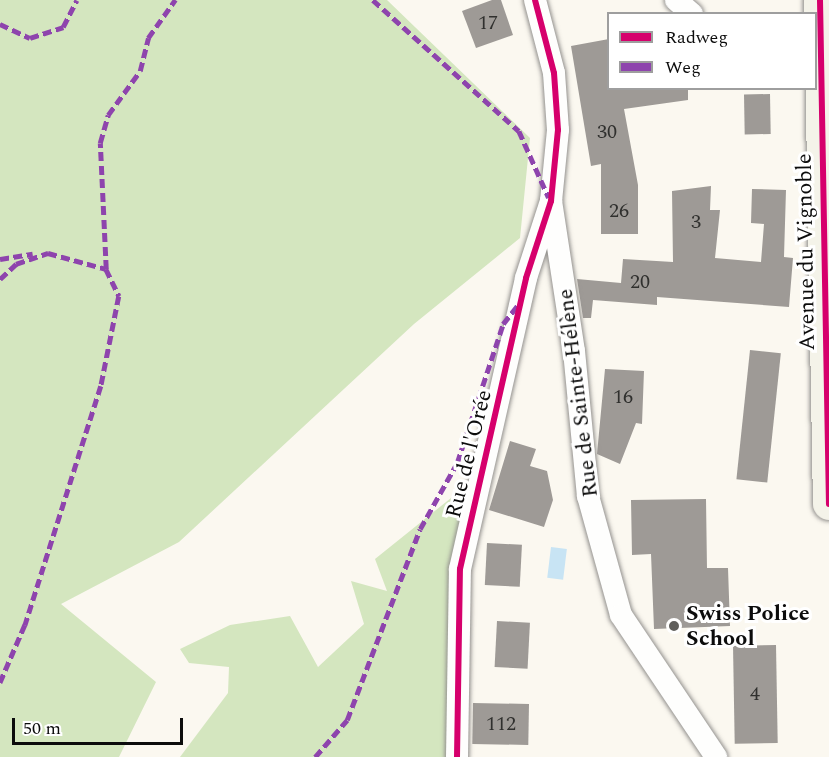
<!DOCTYPE html>
<meta charset="utf-8">
<style>
body{margin:0}
#map{position:relative;width:829px;height:757px;overflow:hidden;background:#fbf8f0;font-family:Spectral,serif}
div>[style]{position:absolute}
.forest>*{inset:0;background:#d4e6bf}
.water>*{inset:0;background:#c8e4f4;transform-origin:0 0}
.building>*{inset:0;background:#9e9a96;transform-origin:0 0}
.roads{filter:drop-shadow(0 0 2px #94928f) drop-shadow(0 0 2px #94928f)}
.minor>*{height:22px;margin:-11px;padding:0 11px;transform-origin:11px;border-radius:11px;background:#fefefd}
.secondary>*{height:32px;margin:-16px;padding:0 16px;transform-origin:16px;border-radius:16px;background:#f4f3e9}
.quiet>*{height:4.5px;margin-top:-2.25px;transform-origin:0;background:repeating-linear-gradient(90deg,#8e44ad 0 9px,transparent 0 13.5px)}
.cycleway>*{height:6px;margin:-3px;padding:0 3px;transform-origin:3px;border-radius:3px;background:#d6006c}
.dots>*{width:16px;height:16px;translate:-50% -50%;box-sizing:border-box;border:3px solid #fff;border-radius:50%}
span{translate:-50% -50%;white-space:nowrap;text-align:center;line-height:1.15;-webkit-text-stroke:6px #fff;paint-order:stroke}
.number-label{font-size:20px;color:#30302e}
.number-label span{-webkit-text-stroke-width:0}
.street-label{font-size:22px;color:#0c0c0c}
.poi-label{font-size:22px;color:#0c0c0c;font-weight:700}
.left{translate:0 -50%;text-align:left}
.legend{position:absolute;left:607px;top:12px;width:210px;height:78px;box-sizing:border-box;background:#fff;border:2px solid #9e9e9e;margin:0;padding:8px 10px;list-style:none;font-size:18px;color:#0c0c0c}
.legend li{display:flex;align-items:center;gap:12px;height:30px}
.legend b{width:30px;border:2px solid #9e9e9e}
.scale{position:absolute;left:12px;top:718px;width:171px;height:27px;box-sizing:border-box;border:3px solid #0c0c0c;border-top:0;padding-left:8px;font-size:18px;line-height:21px;white-space:nowrap;color:#0c0c0c;-webkit-text-stroke:4px #fff;paint-order:stroke}
</style>
<div id="map">
<div class="forest">
<div style="clip-path:polygon(0 0,387px 0,530px 138px,520px 238px,414px 324px,179px 542px,61px 604px,156px 682px,119px 757px,0 757px)"></div>
<div style="clip-path:polygon(456px 494px,474px 507px,457px 757px,180px 757px,228px 693px,229px 667px,189px 663px,180px 649px,230px 625px,290px 616px,318px 667px,364px 624px,351px 581px,387px 591px,375px 559px)"></div>
</div>
<div class="water">
<div style="left:551px;top:547px;width:16px;height:31px;rotate:7deg"></div>
</div>
<div class="building">
<div style="clip-path:polygon(492px 0,501px 0,513px 35px,476px 48px,462px 11px)"></div>
<div style="clip-path:polygon(609px 39px,609px 88px,688px 88px,688px 100px,624px 109px,638px 185px,638px 234px,601px 234px,601px 164px,591px 166px,571px 46px)"></div>
<div style="left:770px;top:94px;width:40px;height:26px;rotate:89deg"></div>
<div style="clip-path:polygon(711px 186px,710px 210px,720px 210px,715px 258px,761px 262px,764px 224px,751px 223px,752px 189px,786px 190px,784px 257px,793px 258px,789px 307px,657px 297px,657px 305px,593px 300px,591px 318px,583px 318px,577px 279px,621px 283px,623px 259px,673px 262px,672px 191px)"></div>
<div style="left:750px;top:350px;width:31px;height:130px;rotate:6deg"></div>
<div style="clip-path:polygon(605px 369px,644px 371px,642px 424px,636px 423px,620px 464px,597px 454px)"></div>
<div style="clip-path:polygon(510px 441px,536px 449px,530px 466px,547px 471px,553px 500px,544px 527px,489px 510px)"></div>
<div style="clip-path:polygon(706px 499px,707px 568px,728px 568px,730px 626px,654px 629px,651px 554px,632px 555px,631px 500px)"></div>
<div style="left:487px;top:543px;width:35px;height:42px;rotate:3deg"></div>
<div style="left:497px;top:621px;width:33px;height:46px;rotate:3deg"></div>
<div style="left:776px;top:645px;width:98px;height:43px;rotate:89deg"></div>
<div style="left:473px;top:703px;width:56px;height:41px;rotate:1deg"></div>
</div>
<div class="roads">
<div class="minor">
<div style="left:535px;top:0;width:75px;rotate:75.4deg"></div>
<div style="left:554px;top:73px;width:57px;rotate:86deg"></div>
<div style="left:558px;top:130px;width:71px;rotate:95.6deg"></div>
<div style="left:551px;top:201px;width:152px;rotate:81.3deg"></div>
<div style="left:574px;top:351px;width:146px;rotate:84.5deg"></div>
<div style="left:588px;top:496px;width:123px;rotate:74.5deg"></div>
<div style="left:621px;top:615px;width:171px;rotate:56.2deg"></div>
<div style="left:676px;top:0;width:21px;rotate:41deg"></div>
<div style="left:457px;top:757px;width:188px;rotate:-89.1deg"></div>
<div style="left:460px;top:569px;width:298px;rotate:-77.2deg"></div>
<div style="left:526px;top:278px;width:81px;rotate:-72deg"></div>
</div>
<div class="secondary">
<div style="left:820px;top:0;width:504px;rotate:88.98deg"></div>
</div>
</div>
<div class="quiet">
<div style="left:373px;top:0;width:196px;rotate:41.9deg"></div>
<div style="left:519px;top:131px;width:73px;rotate:65.9deg"></div>
<div style="left:0;top:24px;width:33px;rotate:25deg"></div>
<div style="left:30px;top:38px;width:35px;rotate:-18deg"></div>
<div style="left:63px;top:27px;width:30px;rotate:-63deg"></div>
<div style="left:0;top:259px;width:33px;rotate:-9deg"></div>
<div style="left:106px;top:269px;width:126px;rotate:-92.7deg"></div>
<div style="left:100px;top:143px;width:29px;rotate:-74deg"></div>
<div style="left:108px;top:115px;width:54px;rotate:-54deg"></div>
<div style="left:140px;top:71px;width:34px;rotate:-76deg"></div>
<div style="left:148px;top:38px;width:47px;rotate:-54.6deg"></div>
<div style="left:0;top:279px;width:22px;rotate:-43deg"></div>
<div style="left:16px;top:264px;width:34px;rotate:-19deg"></div>
<div style="left:48px;top:253px;width:60px;rotate:15.4deg"></div>
<div style="left:106px;top:269px;width:30px;rotate:64deg"></div>
<div style="left:119px;top:296px;width:92px;rotate:101.3deg"></div>
<div style="left:101px;top:386px;width:251px;rotate:107.6deg"></div>
<div style="left:25px;top:625px;width:63px;rotate:113.3deg"></div>
<div style="left:315px;top:757px;width:49px;rotate:-49.1deg"></div>
<div style="left:347px;top:720px;width:204px;rotate:-69.1deg"></div>
<div style="left:420px;top:529px;width:76px;rotate:-60.7deg"></div>
<div style="left:457px;top:463px;width:146px;rotate:-71.7deg"></div>
<div style="left:503px;top:324px;width:23px;rotate:-52deg"></div>
</div>
<div class="cycleway">
<div style="left:820px;top:0;width:504px;rotate:88.98deg"></div>
<div style="left:457px;top:757px;width:188px;rotate:-89.1deg"></div>
<div style="left:460px;top:569px;width:298px;rotate:-77.2deg"></div>
<div style="left:526px;top:278px;width:81px;rotate:-72deg"></div>
<div style="left:551px;top:201px;width:71px;rotate:-84.4deg"></div>
<div style="left:558px;top:130px;width:57px;rotate:-94deg"></div>
<div style="left:554px;top:73px;width:75px;rotate:-104.6deg"></div>
</div>
<div class="dots">
<div style="left:674px;top:626px;background:#605f5c"></div>
</div>
<div class="number-label">
<span style="left:488px;top:23px">17</span>
<span style="left:607px;top:132px">30</span>
<span style="left:619px;top:211px">26</span>
<span style="left:696px;top:222px">3</span>
<span style="left:640px;top:282px">20</span>
<span style="left:623px;top:397px">16</span>
<span style="left:755px;top:694px">4</span>
<span style="left:501px;top:724px">112</span>
</div>
<div class="street-label">
<span style="left:806px;top:252px;rotate:-91deg">Avenue du Vignoble</span>
<span style="left:578px;top:393px;rotate:-97deg">Rue de Sainte-Hélène</span>
<span style="left:469px;top:454px;rotate:-76deg">Rue de l'Orée</span>
</div>
<div class="poi-label">
<span class="left" style="left:686px;top:626px">Swiss Police<br>School</span>
</div>
<ul class="legend">
<li><b style="height:8px;background:#d6006c"></b>Radweg</li>
<li><b style="height:8px;background:#8e44ad"></b>Weg</li>
</ul>
<div class="scale">50 m</div>
</div>
